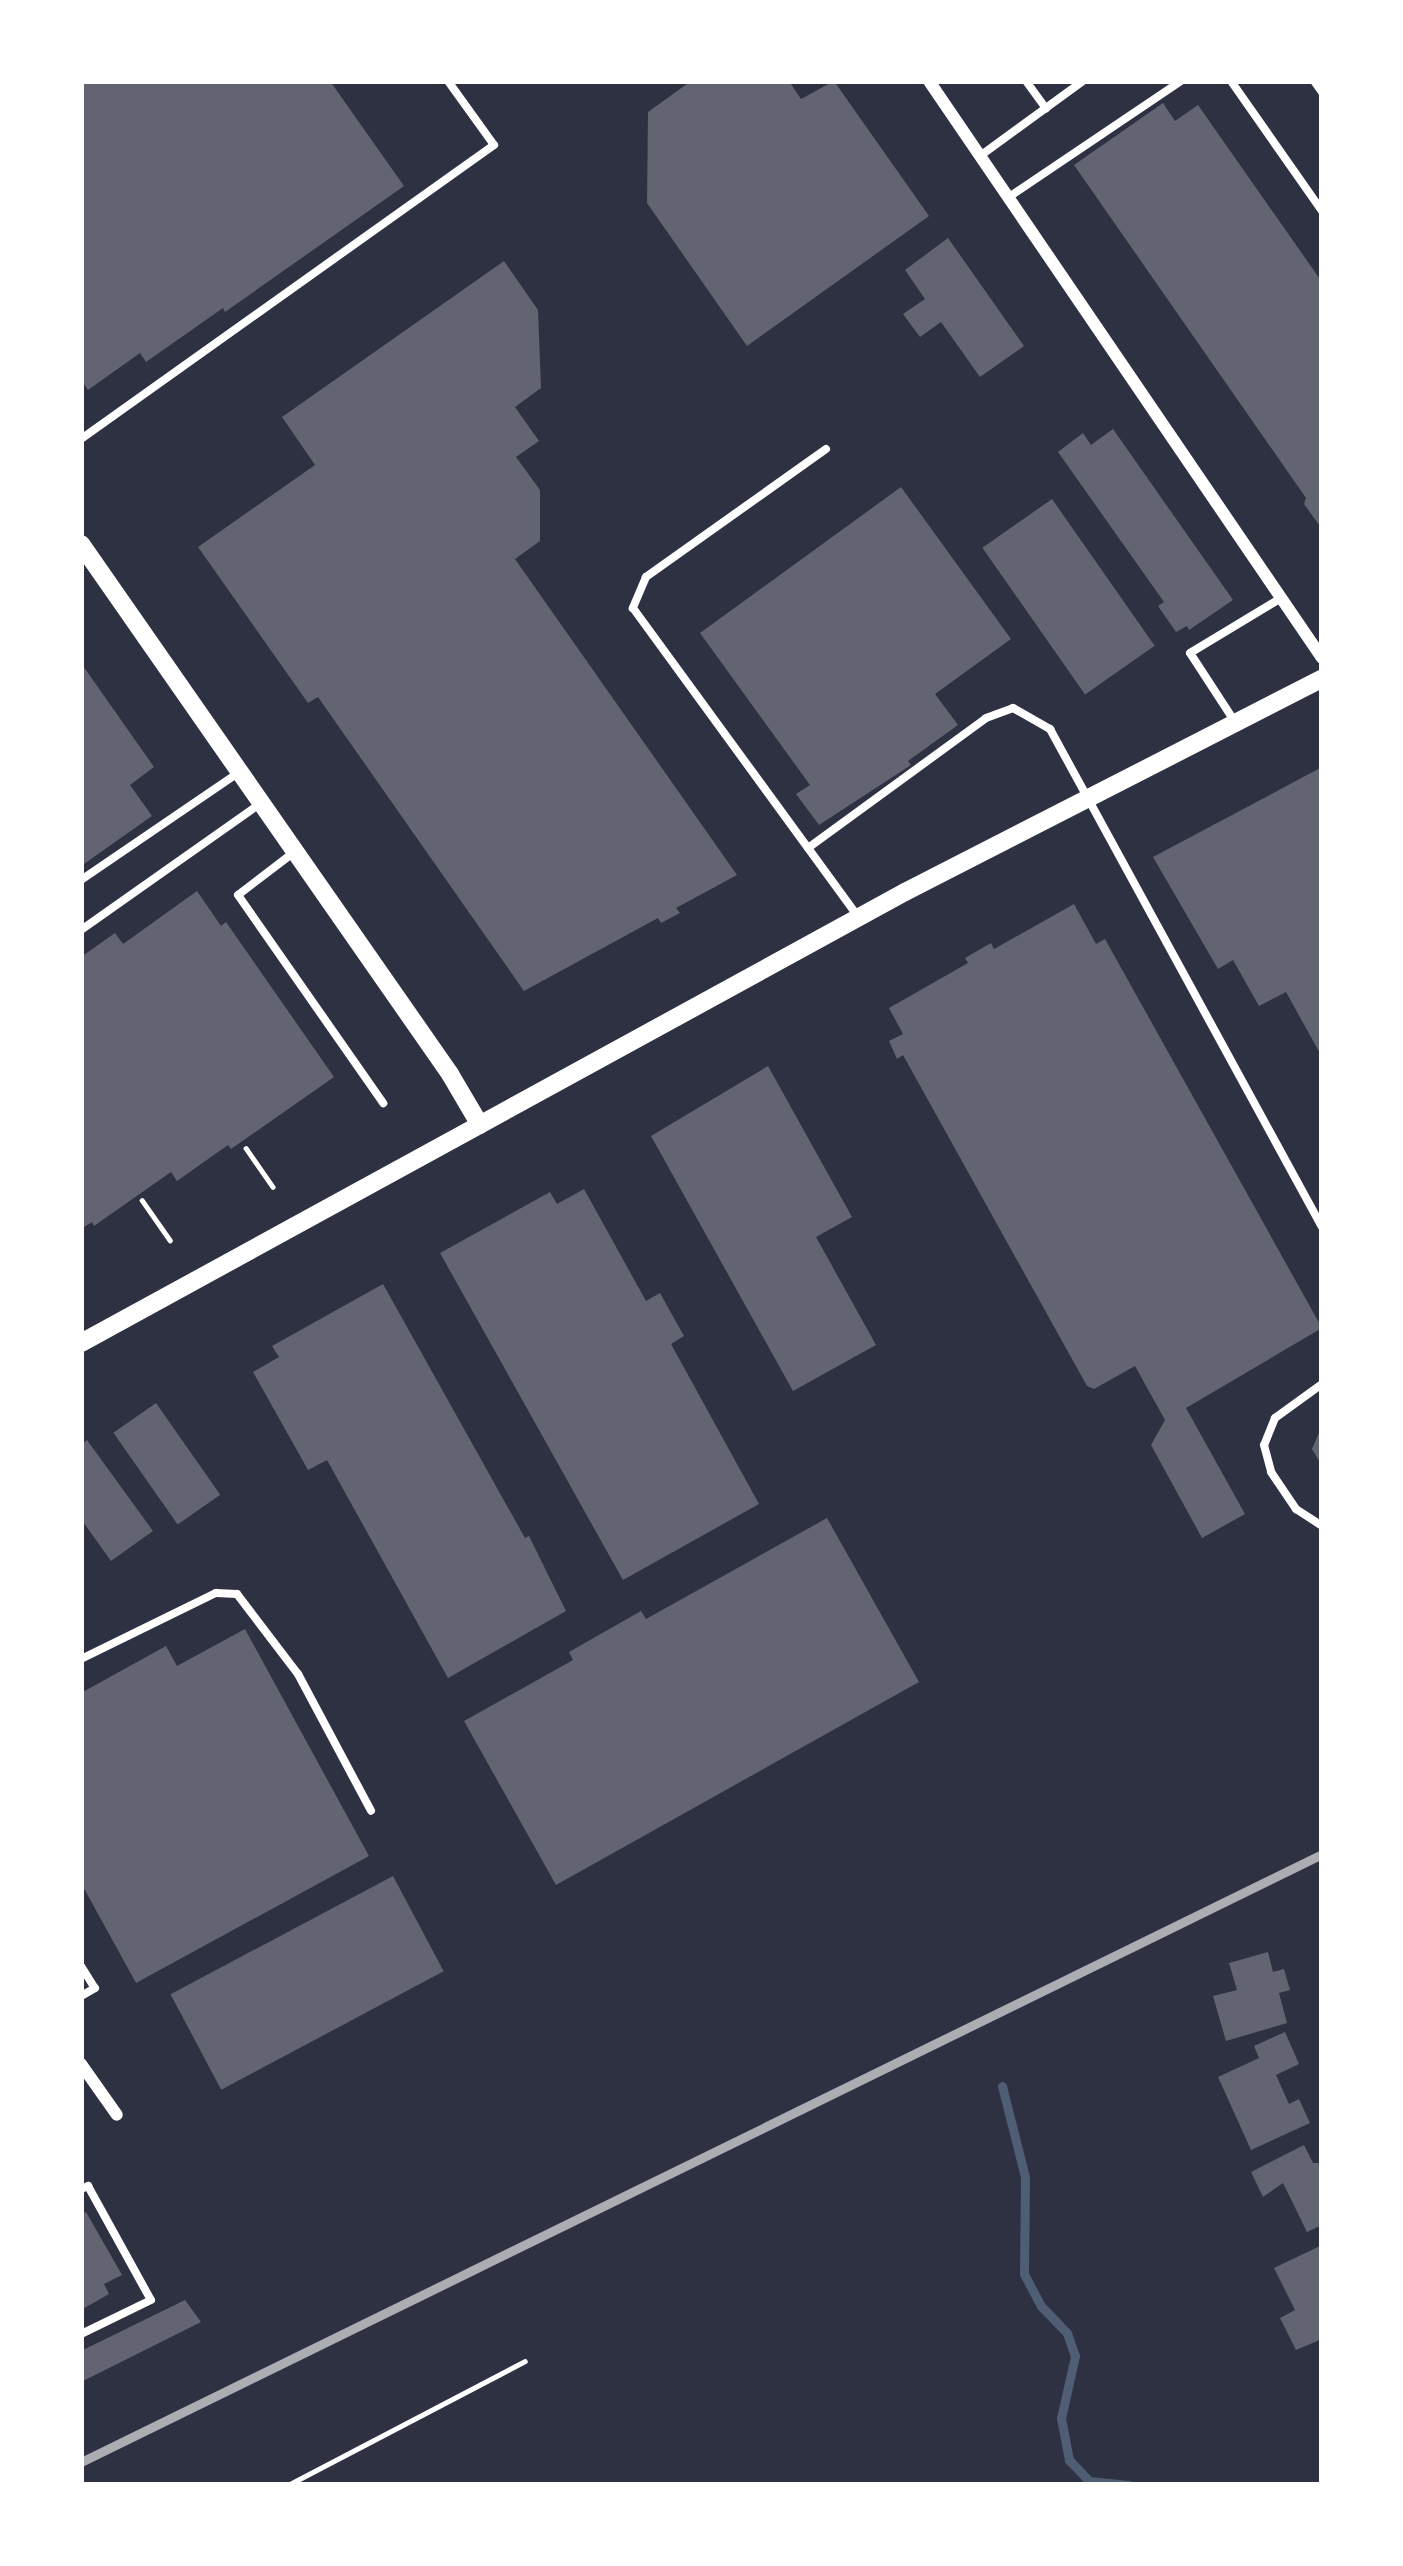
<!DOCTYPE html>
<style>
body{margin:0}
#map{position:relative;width:1403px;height:2566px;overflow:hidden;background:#2d3142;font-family:Lato,sans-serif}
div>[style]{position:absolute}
.stream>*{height:9px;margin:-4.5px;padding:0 4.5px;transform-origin:4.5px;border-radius:4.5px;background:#4f5d75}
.building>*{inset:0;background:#626471;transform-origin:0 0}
.path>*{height:4.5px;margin:-2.25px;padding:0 2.25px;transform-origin:2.25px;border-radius:2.25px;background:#fff}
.service>*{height:8px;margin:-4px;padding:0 4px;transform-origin:4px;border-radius:4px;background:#fff}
.minor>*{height:12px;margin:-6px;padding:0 6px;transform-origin:6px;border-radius:6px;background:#fff}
.tertiary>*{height:18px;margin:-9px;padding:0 9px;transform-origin:9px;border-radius:9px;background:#fff}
.rail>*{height:9px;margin:-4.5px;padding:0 4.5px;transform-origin:4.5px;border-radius:4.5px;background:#abadb3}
span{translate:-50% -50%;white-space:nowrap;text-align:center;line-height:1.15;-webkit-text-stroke:12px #fff;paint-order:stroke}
.frame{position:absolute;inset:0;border:84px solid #fff;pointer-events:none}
</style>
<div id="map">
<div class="stream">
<div style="left:1002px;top:2086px;width:94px;rotate:75.8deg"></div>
<div style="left:1025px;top:2177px;width:97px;rotate:90.6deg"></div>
<div style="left:1024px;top:2274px;width:36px;rotate:62deg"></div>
<div style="left:1041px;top:2306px;width:37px;rotate:46deg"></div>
<div style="left:1067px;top:2333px;width:24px;rotate:71deg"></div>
<div style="left:1075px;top:2356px;width:64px;rotate:102.7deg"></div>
<div style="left:1061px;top:2418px;width:43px;rotate:79.2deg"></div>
<div style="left:1069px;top:2460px;width:29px;rotate:46deg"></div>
<div style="left:1089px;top:2481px;width:40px;rotate:5.7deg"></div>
</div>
<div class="building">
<div style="clip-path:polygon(81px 81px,330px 81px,404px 186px,225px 312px,223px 308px,146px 362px,140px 353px,88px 390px,81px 379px)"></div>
<div style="clip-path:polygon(691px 81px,789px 81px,801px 99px,834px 81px,929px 216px,747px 346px,647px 203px,648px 112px)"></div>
<div style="clip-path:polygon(1163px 103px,1175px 121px,1198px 105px,1322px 282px,1322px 529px,1304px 504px,1306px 498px,1074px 165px)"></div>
<div style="clip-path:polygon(948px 238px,1024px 346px,980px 377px,941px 322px,920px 337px,903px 314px,925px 299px,905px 270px)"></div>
<div style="clip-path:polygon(504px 261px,538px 310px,541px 388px,515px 407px,539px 441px,516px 457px,540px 490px,540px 541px,515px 559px,737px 875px,676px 908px,680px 913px,661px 923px,658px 918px,524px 991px,318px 697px,308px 703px,198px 547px,315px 465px,282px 417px)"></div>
<div style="clip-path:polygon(1113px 429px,1233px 600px,1189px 630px,1187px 626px,1176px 632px,1158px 606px,1164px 602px,1058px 452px,1083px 433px,1091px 445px)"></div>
<div style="clip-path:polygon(901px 487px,1011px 639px,935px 694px,958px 725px,908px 761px,911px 765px,819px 825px,796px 794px,810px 785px,700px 633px)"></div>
<div style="left:1052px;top:499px;width:179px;height:85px;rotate:55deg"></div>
<div style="clip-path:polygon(81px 663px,154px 767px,130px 785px,152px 816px,81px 866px)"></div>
<div style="clip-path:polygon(1322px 767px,1322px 1057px,1286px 992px,1259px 1006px,1233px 960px,1218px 969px,1153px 857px)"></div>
<div style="clip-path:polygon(197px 891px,221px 926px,226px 922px,334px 1077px,231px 1149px,228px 1145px,177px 1181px,171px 1172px,94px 1226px,92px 1222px,81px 1229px,81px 957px,115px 933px,123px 944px)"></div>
<div style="clip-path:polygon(1074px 904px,1096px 944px,1105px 939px,1322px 1328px,1186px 1408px,1245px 1514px,1202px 1538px,1151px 1445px,1165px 1420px,1135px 1366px,1094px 1389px,1087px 1386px,903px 1055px,897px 1059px,889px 1041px,903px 1034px,889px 1008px,968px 963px,965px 958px,991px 943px,994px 949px)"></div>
<div style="clip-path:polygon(768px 1066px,852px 1217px,816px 1237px,876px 1345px,793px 1391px,651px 1136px)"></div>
<div style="clip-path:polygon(584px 1189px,646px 1301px,660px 1293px,684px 1336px,671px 1344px,759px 1504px,623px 1580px,440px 1253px,550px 1192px,557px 1204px)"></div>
<div style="clip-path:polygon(383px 1284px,525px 1538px,529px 1536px,566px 1611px,448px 1678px,327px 1460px,308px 1470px,253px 1372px,279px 1357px,272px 1346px)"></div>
<div style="left:156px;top:1403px;width:112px;height:52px;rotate:55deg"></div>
<div style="clip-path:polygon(1322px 1426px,1322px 1466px,1312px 1449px)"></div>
<div style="clip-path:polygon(87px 1440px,153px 1531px,111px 1561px,81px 1519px,81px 1445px)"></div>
<div style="clip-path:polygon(827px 1518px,919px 1682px,556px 1885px,464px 1721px,573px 1660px,569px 1652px,641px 1611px,646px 1619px)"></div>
<div style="clip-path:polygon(245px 1629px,369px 1856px,136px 1983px,81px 1883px,81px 1693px,166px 1646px,177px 1666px)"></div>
<div style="left:393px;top:1876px;width:108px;height:252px;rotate:62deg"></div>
<div style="clip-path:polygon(1268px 1952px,1273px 1972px,1284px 1969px,1290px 1990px,1279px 1993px,1287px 2023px,1226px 2041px,1213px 1996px,1237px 1990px,1229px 1963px)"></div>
<div style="clip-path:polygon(1285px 2032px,1299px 2064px,1276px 2075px,1289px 2104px,1299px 2099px,1310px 2123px,1251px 2150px,1218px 2077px,1259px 2058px,1254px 2046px)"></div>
<div style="clip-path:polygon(1304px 2145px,1313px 2163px,1322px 2163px,1322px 2225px,1307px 2232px,1283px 2183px,1263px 2197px,1251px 2172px)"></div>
<div style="clip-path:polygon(86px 2212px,122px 2275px,104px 2284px,109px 2294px,81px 2310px,81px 2214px)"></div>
<div style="clip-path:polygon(1322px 2245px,1322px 2339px,1296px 2350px,1280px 2318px,1295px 2310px,1274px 2268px)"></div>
<div style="clip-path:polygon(185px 2300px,201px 2322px,81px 2382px,81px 2351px)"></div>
</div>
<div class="path">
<div style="left:246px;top:1148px;width:47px;rotate:55.3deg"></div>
<div style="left:142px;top:1200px;width:49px;rotate:55deg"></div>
<div style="left:288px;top:2485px;width:267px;rotate:-27.6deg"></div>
</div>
<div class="service">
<div style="left:1026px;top:81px;width:34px;rotate:54deg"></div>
<div style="left:1231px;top:81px;width:159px;rotate:55deg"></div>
<div style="left:1314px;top:81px;width:14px;rotate:54deg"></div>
<div style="left:980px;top:156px;width:127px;rotate:-36.1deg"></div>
<div style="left:1009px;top:197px;width:207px;rotate:-34deg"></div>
<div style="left:81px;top:439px;width:507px;rotate:-35.45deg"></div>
<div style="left:494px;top:145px;width:79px;rotate:-125.7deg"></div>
<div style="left:826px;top:449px;width:221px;rotate:144.6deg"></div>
<div style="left:646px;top:577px;width:34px;rotate:113deg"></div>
<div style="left:633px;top:608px;width:381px;rotate:53.9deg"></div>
<div style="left:1235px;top:722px;width:82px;rotate:-123.1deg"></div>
<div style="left:1190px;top:653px;width:106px;rotate:-31.1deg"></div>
<div style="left:808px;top:848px;width:220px;rotate:-36.1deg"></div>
<div style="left:986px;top:718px;width:29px;rotate:-20deg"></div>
<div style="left:1013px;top:708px;width:43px;rotate:29.6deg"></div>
<div style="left:1050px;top:729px;width:567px;rotate:61.36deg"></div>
<div style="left:293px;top:853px;width:69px;rotate:142.6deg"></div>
<div style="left:238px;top:895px;width:254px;rotate:55.1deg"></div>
<div style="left:81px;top:880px;width:190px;rotate:-34.3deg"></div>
<div style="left:81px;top:930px;width:220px;rotate:-35.2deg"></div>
<div style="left:1322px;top:1384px;width:58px;rotate:144.1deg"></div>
<div style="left:1275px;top:1418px;width:29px;rotate:112deg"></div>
<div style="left:1264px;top:1445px;width:28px;rotate:75deg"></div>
<div style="left:1271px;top:1472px;width:45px;rotate:56deg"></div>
<div style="left:1296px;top:1509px;width:31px;rotate:33deg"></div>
<div style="left:81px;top:1659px;width:150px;rotate:-26.1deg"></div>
<div style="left:216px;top:1593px;width:21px;rotate:3deg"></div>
<div style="left:237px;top:1594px;width:101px;rotate:52.7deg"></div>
<div style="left:298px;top:1674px;width:155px;rotate:61.9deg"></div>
<div style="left:81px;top:1966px;width:26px;rotate:58deg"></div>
<div style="left:95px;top:1988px;width:16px;rotate:150deg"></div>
<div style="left:81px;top:2189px;width:8px;rotate:-23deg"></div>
<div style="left:88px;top:2186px;width:130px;rotate:61.1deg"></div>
<div style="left:151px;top:2300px;width:78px;rotate:154.1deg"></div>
</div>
<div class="minor">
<div style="left:929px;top:81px;width:698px;rotate:55.74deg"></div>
<div style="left:81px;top:2064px;width:62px;rotate:54.8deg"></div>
</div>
<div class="tertiary">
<div style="left:81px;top:544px;width:646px;rotate:55.15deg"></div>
<div style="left:450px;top:1074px;width:59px;rotate:59.5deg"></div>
<div style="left:81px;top:1343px;width:939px;rotate:-28.69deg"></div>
<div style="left:905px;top:892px;width:468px;rotate:-27.1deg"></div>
</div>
<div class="rail">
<div style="left:81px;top:2462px;width:1382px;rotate:-26.1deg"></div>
</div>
<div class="frame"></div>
</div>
